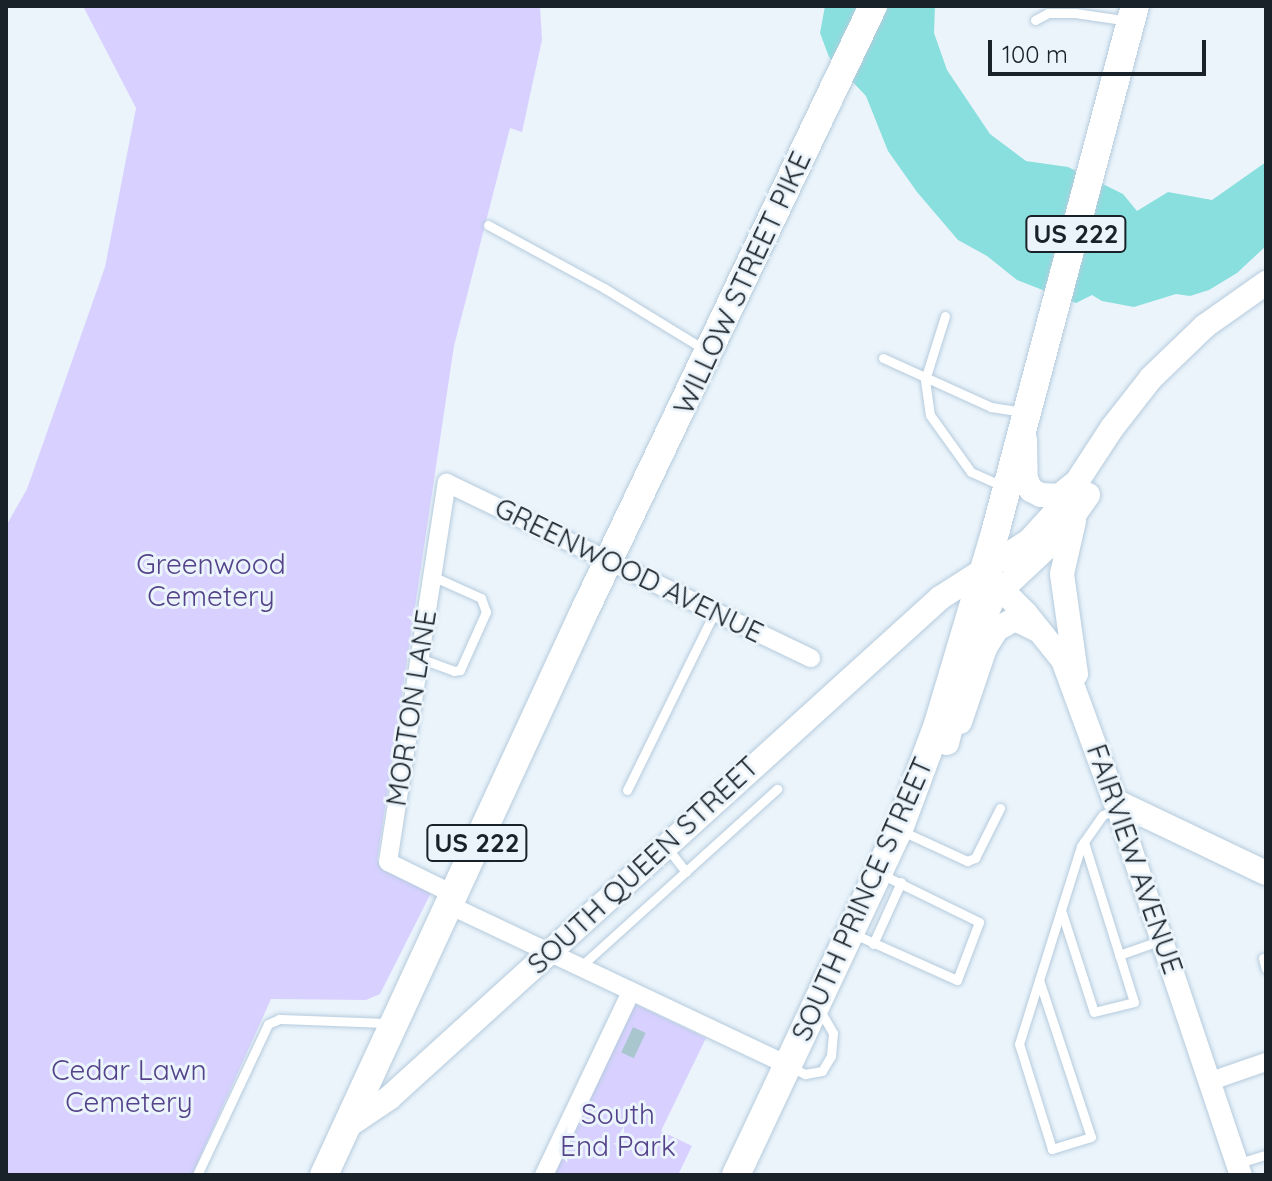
<!DOCTYPE html>
<style>
body{margin:0}
#map{position:relative;width:1272px;height:1181px;overflow:hidden;background:#ebf4fb;font-family:Quicksand,sans-serif}
div>[style]{position:absolute}
.green>*{inset:0;background:#d8d1ff}
.water>*{inset:0;background:#89dfde}
.building>*{inset:0;background:#a9c6cf;transform-origin:0 0}
.roads{filter:drop-shadow(0 0 2px #b5cbdd) drop-shadow(0 0 2px #b5cbdd)}
.service>*{height:9px;margin:-4.5px;padding:0 4.5px;transform-origin:4.5px;border-radius:4.5px;background:#fff}
.minor>*{height:18px;margin:-9px;padding:0 9px;transform-origin:9px;border-radius:9px;background:#fff}
.tertiary>*{height:22px;margin:-11px;padding:0 11px;transform-origin:11px;border-radius:11px;background:#fff}
.secondary>*{height:24px;margin:-12px;padding:0 12px;transform-origin:12px;border-radius:12px;background:#fff}
.trunk>*{height:28px;margin:-14px;padding:0 14px;transform-origin:14px;border-radius:14px;background:#fff}
span{translate:-50% -50%;white-space:nowrap;text-align:center;line-height:1.15;-webkit-text-stroke:6px #ebf4fb;paint-order:stroke}
.shield-label span{padding:2px 6px;background:#ebf4fb;border:2px solid;border-radius:6px;-webkit-text-stroke-width:0}
.shield-label{font-size:26px;color:#1a2229;font-weight:700}
.street-label{font-size:28px;color:#1a2229}
.park-label{font-size:28px;color:#54438a}
.frame{position:absolute;inset:0;border:8px solid #1a2229;pointer-events:none}
.scale{position:absolute;left:988px;top:40px;width:218px;height:36px;box-sizing:border-box;border:4px solid #1a2229;border-top:0;padding-left:10px;font-size:24px;line-height:28px;white-space:nowrap;color:#1a2229;-webkit-text-stroke:6px #ebf4fb;paint-order:stroke}
</style>
<div id="map">
<div class="green">
<div style="clip-path:polygon(83px 6px,540px 6px,542px 40px,522px 132px,510px 128px,454px 346px,377px 861px,432px 891px,380px 994px,366px 1000px,271px 999px,192px 1175px,6px 1175px,6px 526px,27px 489px,105px 267px,136px 108px)"></div>
<div style="clip-path:polygon(631px 1002px,706px 1038px,661px 1131px,692px 1146px,678px 1175px,548px 1175px)"></div>
</div>
<div class="water">
<div style="clip-path:polygon(825px 6px,935px 6px,934px 33px,947px 70px,990px 134px,1026px 161px,1068px 167px,1123px 194px,1137px 211px,1168px 192px,1212px 200px,1266px 162px,1266px 246px,1237px 273px,1209px 290px,1190px 296px,1176px 294px,1134px 307px,1102px 301px,1092px 295px,1076px 303px,1017px 280px,987px 256px,958px 240px,917px 192px,888px 151px,866px 96px,829px 57px,820px 33px)"></div>
</div>
<div class="building">
<div style="left:633px;top:1027px;width:14px;height:28px;rotate:25deg"></div>
</div>
<div class="roads">
<div class="service">
<div style="left:1035px;top:20px;width:15px;rotate:-28deg"></div>
<div style="left:1048px;top:13px;width:27px"></div>
<div style="left:1075px;top:13px;width:55px;rotate:8.4deg"></div>
<div style="left:488px;top:225px;width:132px;rotate:28.5deg"></div>
<div style="left:604px;top:288px;width:119px;rotate:31.5deg"></div>
<div style="left:945px;top:316px;width:67px;rotate:107.4deg"></div>
<div style="left:925px;top:380px;width:35px;rotate:82deg"></div>
<div style="left:930px;top:415px;width:70px;rotate:54.3deg"></div>
<div style="left:971px;top:472px;width:36px;rotate:24deg"></div>
<div style="left:883px;top:358px;width:119px;rotate:24.4deg"></div>
<div style="left:991px;top:407px;width:32px;rotate:9deg"></div>
<div style="left:419px;top:658px;width:37px;rotate:20deg"></div>
<div style="left:454px;top:671px;width:6px;rotate:-9deg"></div>
<div style="left:460px;top:670px;width:64px;rotate:-65.9deg"></div>
<div style="left:486px;top:612px;width:15px;rotate:-110deg"></div>
<div style="left:481px;top:598px;width:54px;rotate:-155.8deg"></div>
<div style="left:627px;top:790px;width:199px;rotate:-63.8deg"></div>
<div style="left:902px;top:831px;width:72px;rotate:24.8deg"></div>
<div style="left:967px;top:861px;width:9px;rotate:-21deg"></div>
<div style="left:975px;top:858px;width:56px;rotate:-63.4deg"></div>
<div style="left:668px;top:849px;width:29px;rotate:52deg"></div>
<div style="left:1061px;top:910px;width:107px;rotate:72.1deg"></div>
<div style="left:1094px;top:1012px;width:41px;rotate:-14deg"></div>
<div style="left:1134px;top:1002px;width:168px;rotate:-107.4deg"></div>
<div style="left:854px;top:934px;width:113px;rotate:24.1deg"></div>
<div style="left:957px;top:980px;width:62px;rotate:-69.2deg"></div>
<div style="left:979px;top:922px;width:107px;rotate:-153.9deg"></div>
<div style="left:873px;top:944px;width:68px;rotate:-65.7deg"></div>
<div style="left:1119px;top:955px;width:46px;rotate:-19.2deg"></div>
<div style="left:1263px;top:958px;width:11px;rotate:75deg"></div>
<div style="left:580px;top:967px;width:266px;rotate:-42.1deg"></div>
<div style="left:1039px;top:980px;width:165px;rotate:71.7deg"></div>
<div style="left:1091px;top:1137px;width:41px;rotate:162.9deg"></div>
<div style="left:1052px;top:1149px;width:110px;rotate:-107.4deg"></div>
<div style="left:1019px;top:1044px;width:207px;rotate:-72.6deg"></div>
<div style="left:1081px;top:846px;width:38px;rotate:-55deg"></div>
<div style="left:1103px;top:815px;width:17px;rotate:-25deg"></div>
<div style="left:791px;top:1067px;width:16px;rotate:27deg"></div>
<div style="left:805px;top:1074px;width:17px;rotate:-10deg"></div>
<div style="left:822px;top:1071px;width:17px;rotate:-59deg"></div>
<div style="left:831px;top:1056px;width:23px;rotate:-85deg"></div>
<div style="left:833px;top:1033px;width:28px;rotate:-120deg"></div>
<div style="left:1239px;top:1163px;width:28px;rotate:-17deg"></div>
<div style="left:197px;top:1175px;width:167px;rotate:-64.8deg"></div>
<div style="left:268px;top:1024px;width:12px;rotate:-24deg"></div>
<div style="left:279px;top:1019px;width:109px;rotate:2.1deg"></div>
</div>
<div class="minor">
<div style="left:453px;top:894px;width:72px;rotate:-153.8deg"></div>
<div style="left:388px;top:862px;width:384px;rotate:-81.2deg"></div>
<div style="left:447px;top:483px;width:404px;rotate:25.7deg"></div>
<div style="left:449px;top:905px;width:374px;rotate:25.3deg"></div>
<div style="left:1211px;top:1081px;width:58px;rotate:-19.1deg"></div>
<div style="left:544px;top:1175px;width:203px;rotate:-64.6deg"></div>
</div>
<div class="tertiary">
<div style="left:1115px;top:801px;width:395px;rotate:71.4deg"></div>
</div>
<div class="secondary">
<div style="left:1025px;top:440px;width:39px;rotate:89deg"></div>
<div style="left:1026px;top:479px;width:12px;rotate:66deg"></div>
<div style="left:1031px;top:490px;width:11px;rotate:27deg"></div>
<div style="left:1041px;top:495px;width:18px;rotate:3deg"></div>
<div style="left:1059px;top:496px;width:19px;rotate:-39deg"></div>
<div style="left:1074px;top:521px;width:54px;rotate:102.8deg"></div>
<div style="left:1062px;top:574px;width:101px;rotate:82deg"></div>
<div style="left:982px;top:570px;width:62px;rotate:45deg"></div>
<div style="left:1026px;top:614px;width:59px;rotate:51.2deg"></div>
<div style="left:1063px;top:660px;width:150px;rotate:69.8deg"></div>
<div style="left:1115px;top:801px;width:167px;rotate:25.5deg"></div>
<div style="left:975px;top:637px;width:44px;rotate:-64.6deg"></div>
<div style="left:994px;top:597px;width:91px;rotate:-43.2deg"></div>
<div style="left:1060px;top:535px;width:49px;rotate:-55deg"></div>
<div style="left:960px;top:722px;width:78px;rotate:-71.3deg"></div>
<div style="left:985px;top:648px;width:22px;rotate:-58deg"></div>
<div style="left:997px;top:629px;width:21px;rotate:-29deg"></div>
<div style="left:1015px;top:619px;width:25px;rotate:26deg"></div>
<div style="left:947px;top:743px;width:41px;rotate:-76deg"></div>
<div style="left:346px;top:1127px;width:52px;rotate:-34deg"></div>
<div style="left:389px;top:1098px;width:744px;rotate:-42.22deg"></div>
<div style="left:940px;top:598px;width:106px;rotate:-32.6deg"></div>
<div style="left:1029px;top:541px;width:47px;rotate:-47.6deg"></div>
<div style="left:1061px;top:506px;width:93px;rotate:-56.8deg"></div>
<div style="left:1112px;top:428px;width:63px;rotate:-52deg"></div>
<div style="left:1151px;top:378px;width:75px;rotate:-43.9deg"></div>
<div style="left:1205px;top:326px;width:75px;rotate:-35.2deg"></div>
</div>
<div class="trunk">
<div style="left:324px;top:1175px;width:618px;rotate:-65.22deg"></div>
<div style="left:583px;top:614px;width:674px;rotate:-64.5deg"></div>
<div style="left:736px;top:1175px;width:382px;rotate:-64.8deg"></div>
<div style="left:899px;top:829px;width:112px;rotate:-69.6deg"></div>
<div style="left:938px;top:724px;width:203px;rotate:-73.4deg"></div>
<div style="left:996px;top:529px;width:541px;rotate:-75.12deg"></div>
</div>
</div>
<div class="shield-label">
<span style="left:1076px;top:234px">US 222</span>
<span style="left:477px;top:843px">US 222</span>
</div>
<div class="street-label">
<span style="left:742px;top:283px;rotate:-65deg">WILLOW STREET PIKE</span>
<span style="left:629px;top:570px;rotate:26deg">GREENWOOD AVENUE</span>
<span style="left:411px;top:708px;rotate:-81deg">MORTON LANE</span>
<span style="left:1135px;top:859px;rotate:71deg">FAIRVIEW AVENUE</span>
<span style="left:643px;top:865px;rotate:-43deg">SOUTH QUEEN STREET</span>
<span style="left:862px;top:899px;rotate:-66deg">SOUTH PRINCE STREET</span>
</div>
<div class="park-label">
<span style="left:211px;top:580px">Greenwood<br>Cemetery</span>
<span style="left:129px;top:1086px">Cedar Lawn<br>Cemetery</span>
<span style="left:618px;top:1130px">South<br>End Park</span>
</div>
<div class="frame"></div>
<div class="scale">100 m</div>
</div>
